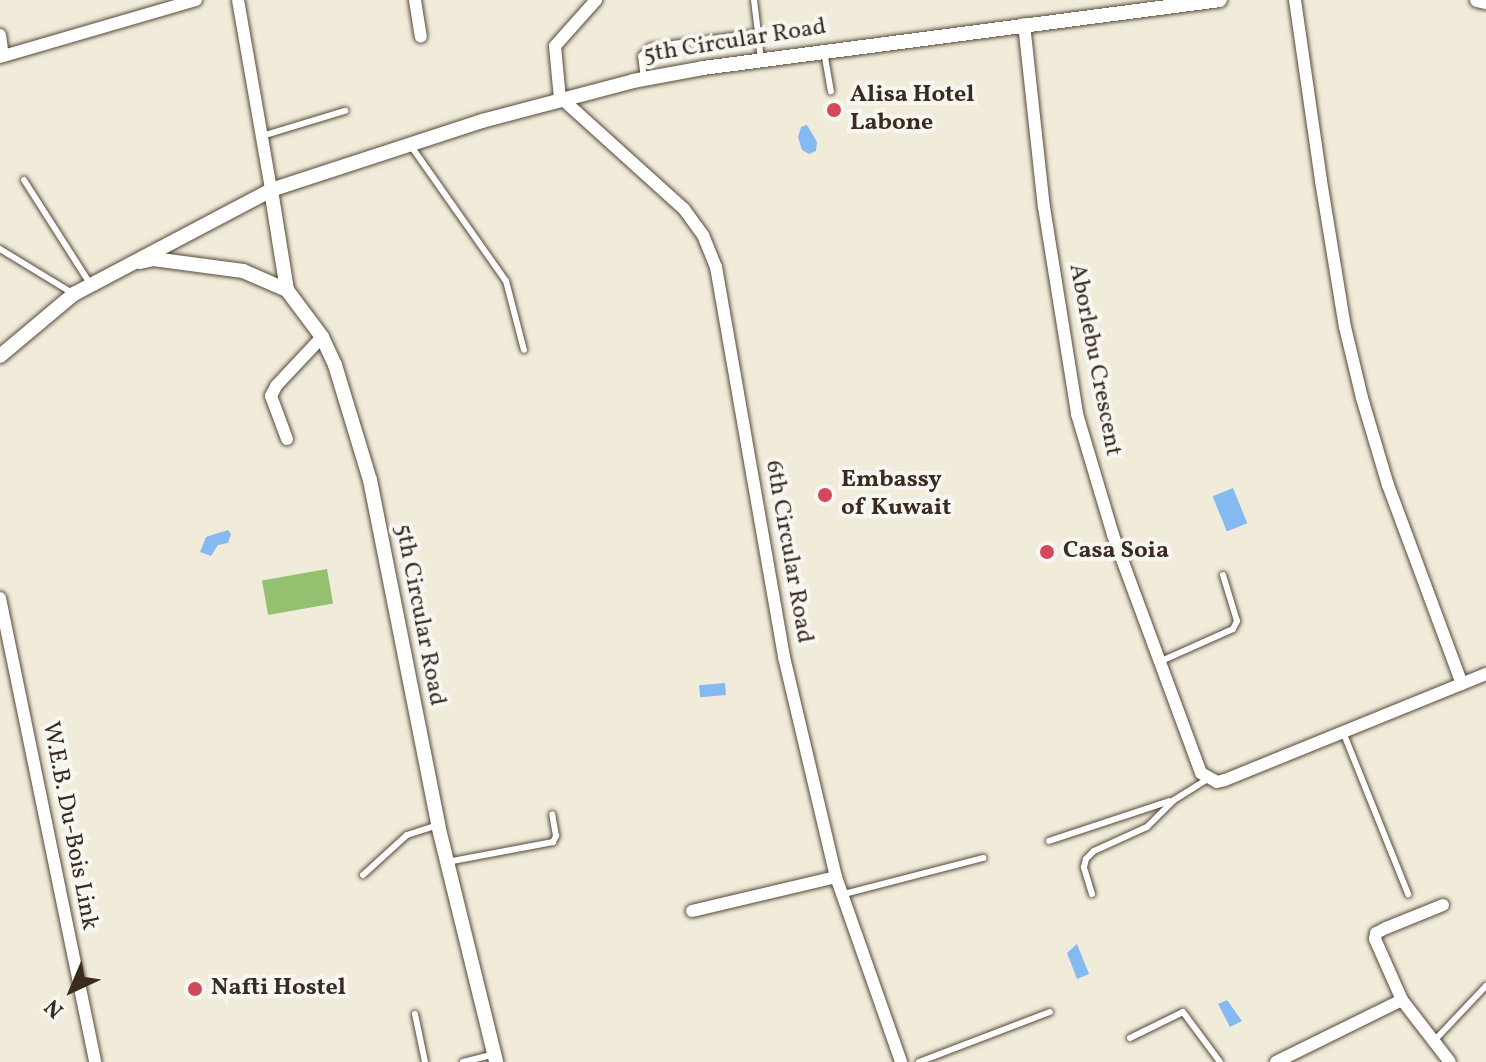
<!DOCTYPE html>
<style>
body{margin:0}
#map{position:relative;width:1486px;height:1062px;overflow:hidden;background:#f1ecda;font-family:Vollkorn,serif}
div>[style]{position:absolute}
.green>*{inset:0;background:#94c16f;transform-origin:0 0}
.water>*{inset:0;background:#84b9f2;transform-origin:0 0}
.roads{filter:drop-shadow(0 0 2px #56473a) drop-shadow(0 0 2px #56473a)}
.service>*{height:6px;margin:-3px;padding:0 3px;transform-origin:3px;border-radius:3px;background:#fff}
.minor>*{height:12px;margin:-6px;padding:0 6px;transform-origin:6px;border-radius:6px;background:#fff}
.tertiary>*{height:14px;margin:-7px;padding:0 7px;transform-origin:7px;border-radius:7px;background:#fff}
.dots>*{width:22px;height:22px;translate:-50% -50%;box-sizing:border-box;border:4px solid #f6f6f2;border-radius:50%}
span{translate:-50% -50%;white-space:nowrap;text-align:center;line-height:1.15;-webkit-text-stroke:8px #f6f6f2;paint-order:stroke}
.street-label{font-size:24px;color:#3b2a1e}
.poi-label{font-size:24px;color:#3b2a1e;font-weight:700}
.left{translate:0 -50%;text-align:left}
.north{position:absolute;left:32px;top:950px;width:80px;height:80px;-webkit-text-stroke:6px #f6f6f2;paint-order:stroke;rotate:224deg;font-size:22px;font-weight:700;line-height:32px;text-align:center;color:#3b2a1e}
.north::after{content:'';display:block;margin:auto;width:28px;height:36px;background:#3b2a1e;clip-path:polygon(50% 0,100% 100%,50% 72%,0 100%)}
</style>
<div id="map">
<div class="green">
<div style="left:327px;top:569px;width:35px;height:66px;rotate:80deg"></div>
</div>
<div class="water">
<div style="clip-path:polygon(807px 125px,817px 142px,816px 151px,809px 154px,802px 150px,798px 137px,801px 127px)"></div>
<div style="left:1233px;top:488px;width:38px;height:22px;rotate:68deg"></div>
<div style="clip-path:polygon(228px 530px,231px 534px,228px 543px,218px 545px,211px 556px,200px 552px,206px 537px)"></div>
<div style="left:725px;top:683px;width:12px;height:26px;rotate:85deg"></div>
<div style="clip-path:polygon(1077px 944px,1089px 974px,1077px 979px,1067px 953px)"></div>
<div style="clip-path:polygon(1227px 1000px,1242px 1021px,1230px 1027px,1218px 1004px)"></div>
</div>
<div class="roads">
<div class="service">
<div style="left:754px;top:0;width:33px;rotate:83deg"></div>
<div style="left:824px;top:52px;width:40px;rotate:80deg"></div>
<div style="left:644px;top:79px;width:23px;rotate:-97deg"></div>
<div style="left:641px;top:56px;width:13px;rotate:-45deg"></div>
<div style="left:650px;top:47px;width:109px;rotate:-7.4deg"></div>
<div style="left:758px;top:33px;width:27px;rotate:84deg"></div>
<div style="left:262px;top:136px;width:87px;rotate:-16.8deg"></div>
<div style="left:411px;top:146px;width:165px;rotate:54.9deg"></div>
<div style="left:506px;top:281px;width:71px;rotate:75.4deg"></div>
<div style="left:24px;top:180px;width:125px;rotate:57.5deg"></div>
<div style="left:0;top:249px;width:87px;rotate:31.3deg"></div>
<div style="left:1159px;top:662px;width:81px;rotate:-24deg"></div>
<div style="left:1233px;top:629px;width:9px;rotate:-63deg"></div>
<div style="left:1237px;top:621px;width:48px;rotate:-106.9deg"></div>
<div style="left:1343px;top:732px;width:175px;rotate:68.1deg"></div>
<div style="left:1049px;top:841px;width:127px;rotate:-18.3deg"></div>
<div style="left:447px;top:862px;width:108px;rotate:-10.7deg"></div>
<div style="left:553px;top:842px;width:7px;rotate:-63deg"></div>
<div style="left:556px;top:836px;width:22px;rotate:-100deg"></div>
<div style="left:363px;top:875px;width:59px;rotate:-42.3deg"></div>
<div style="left:407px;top:835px;width:33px;rotate:-18deg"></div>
<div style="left:844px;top:894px;width:144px;rotate:-14.5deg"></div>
<div style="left:1092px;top:894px;width:28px;rotate:-107deg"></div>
<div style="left:1084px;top:867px;width:8px;rotate:-76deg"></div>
<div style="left:1086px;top:859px;width:11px;rotate:-45deg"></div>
<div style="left:1094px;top:851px;width:58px;rotate:-24.4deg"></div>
<div style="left:1147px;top:827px;width:38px;rotate:-45deg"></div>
<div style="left:1174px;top:800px;width:40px;rotate:-32deg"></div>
<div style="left:415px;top:1014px;width:49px;rotate:78.2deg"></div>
<div style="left:1130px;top:1038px;width:59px;rotate:-26.1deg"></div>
<div style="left:1183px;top:1012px;width:62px;rotate:53.5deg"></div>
<div style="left:1433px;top:1042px;width:77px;rotate:-46.6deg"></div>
<div style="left:463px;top:1062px;width:32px;rotate:-14deg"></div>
<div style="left:919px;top:1062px;width:140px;rotate:-20.9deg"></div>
</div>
<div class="minor">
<div style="left:238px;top:0;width:193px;rotate:80.1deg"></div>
<div style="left:415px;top:0;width:37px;rotate:81deg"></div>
<div style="left:1295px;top:0;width:183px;rotate:81.8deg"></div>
<div style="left:1321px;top:181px;width:148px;rotate:80.7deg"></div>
<div style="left:1345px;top:327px;width:73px;rotate:76.5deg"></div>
<div style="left:1362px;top:398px;width:91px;rotate:73.4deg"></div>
<div style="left:1388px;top:485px;width:212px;rotate:69.6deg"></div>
<div style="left:1024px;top:24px;width:184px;rotate:83.8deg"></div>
<div style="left:1044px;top:207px;width:210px;rotate:80.9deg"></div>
<div style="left:1077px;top:414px;width:126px;rotate:73.4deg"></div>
<div style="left:1113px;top:535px;width:254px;rotate:69.7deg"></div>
<div style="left:1201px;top:773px;width:18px;rotate:29deg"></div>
<div style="left:1217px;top:782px;width:8px;rotate:-14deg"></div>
<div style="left:1225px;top:780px;width:282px;rotate:-22.1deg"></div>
<div style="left:0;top:35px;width:21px;rotate:82deg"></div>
<div style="left:0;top:57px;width:204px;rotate:-16.2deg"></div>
<div style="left:561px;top:98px;width:166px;rotate:42.1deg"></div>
<div style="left:684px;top:209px;width:32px;rotate:54deg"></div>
<div style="left:703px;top:235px;width:35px;rotate:68deg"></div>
<div style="left:716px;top:267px;width:396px;rotate:80.1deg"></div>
<div style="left:784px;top:657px;width:226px;rotate:76.7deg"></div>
<div style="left:836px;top:877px;width:196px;rotate:70.6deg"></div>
<div style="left:560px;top:99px;width:53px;rotate:-95.4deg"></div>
<div style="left:555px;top:46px;width:62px;rotate:-48.3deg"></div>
<div style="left:287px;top:439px;width:46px;rotate:-110.4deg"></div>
<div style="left:271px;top:396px;width:11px;rotate:-63deg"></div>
<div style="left:276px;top:386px;width:67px;rotate:-46.8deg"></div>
<div style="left:0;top:598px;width:474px;rotate:78.4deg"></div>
<div style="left:1443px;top:905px;width:61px;rotate:158deg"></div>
<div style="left:1386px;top:928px;width:11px;rotate:153deg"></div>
<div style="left:1376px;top:933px;width:6px;rotate:99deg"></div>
<div style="left:1375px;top:939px;width:67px;rotate:66.1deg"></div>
<div style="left:1402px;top:1000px;width:78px;rotate:52.3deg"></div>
<div style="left:692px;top:911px;width:148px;rotate:-13.3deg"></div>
<div style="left:1276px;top:1062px;width:140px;rotate:-26.2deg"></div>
</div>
<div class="tertiary">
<div style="left:1477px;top:0;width:9px;rotate:13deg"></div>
<div style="left:271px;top:190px;width:101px;rotate:80.9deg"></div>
<div style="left:287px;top:290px;width:59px;rotate:53.3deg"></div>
<div style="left:322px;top:337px;width:31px;rotate:65deg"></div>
<div style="left:335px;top:365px;width:120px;rotate:73.1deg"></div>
<div style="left:370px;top:480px;width:352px;rotate:78.8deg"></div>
<div style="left:438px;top:825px;width:244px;rotate:76.2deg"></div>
<div style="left:140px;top:262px;width:13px;rotate:-13deg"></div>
<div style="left:153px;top:259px;width:91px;rotate:7.6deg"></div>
<div style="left:243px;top:271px;width:48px;rotate:23.4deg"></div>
<div style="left:0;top:356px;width:97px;rotate:-40deg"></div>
<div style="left:74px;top:294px;width:223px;rotate:-27.8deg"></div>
<div style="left:271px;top:190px;width:222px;rotate:-18.1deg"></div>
<div style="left:482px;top:121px;width:156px;rotate:-14.8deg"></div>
<div style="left:633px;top:81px;width:71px;rotate:-10.5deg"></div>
<div style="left:703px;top:68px;width:521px;rotate:-7.49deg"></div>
</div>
</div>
<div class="dots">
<div style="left:834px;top:110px;background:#d1495b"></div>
<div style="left:825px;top:495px;background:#d1495b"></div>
<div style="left:1047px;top:552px;background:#d1495b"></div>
<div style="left:195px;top:989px;background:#d1495b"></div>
</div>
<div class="street-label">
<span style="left:735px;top:42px;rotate:-9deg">5th Circular Road</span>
<span style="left:1094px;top:360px;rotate:79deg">Aborlebu Crescent</span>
<span style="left:788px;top:552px;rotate:80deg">6th Circular Road</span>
<span style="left:419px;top:615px;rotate:79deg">5th Circular Road</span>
<span style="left:69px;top:826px;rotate:79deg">W.E.B. Du-Bois Link</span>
</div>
<div class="poi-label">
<span class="left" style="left:850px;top:110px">Alisa Hotel<br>Labone</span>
<span class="left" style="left:841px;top:495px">Embassy<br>of Kuwait</span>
<span class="left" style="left:1063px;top:552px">Casa Soia</span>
<span class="left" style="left:211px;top:989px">Nafti Hostel</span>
</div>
<div class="north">N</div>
</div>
